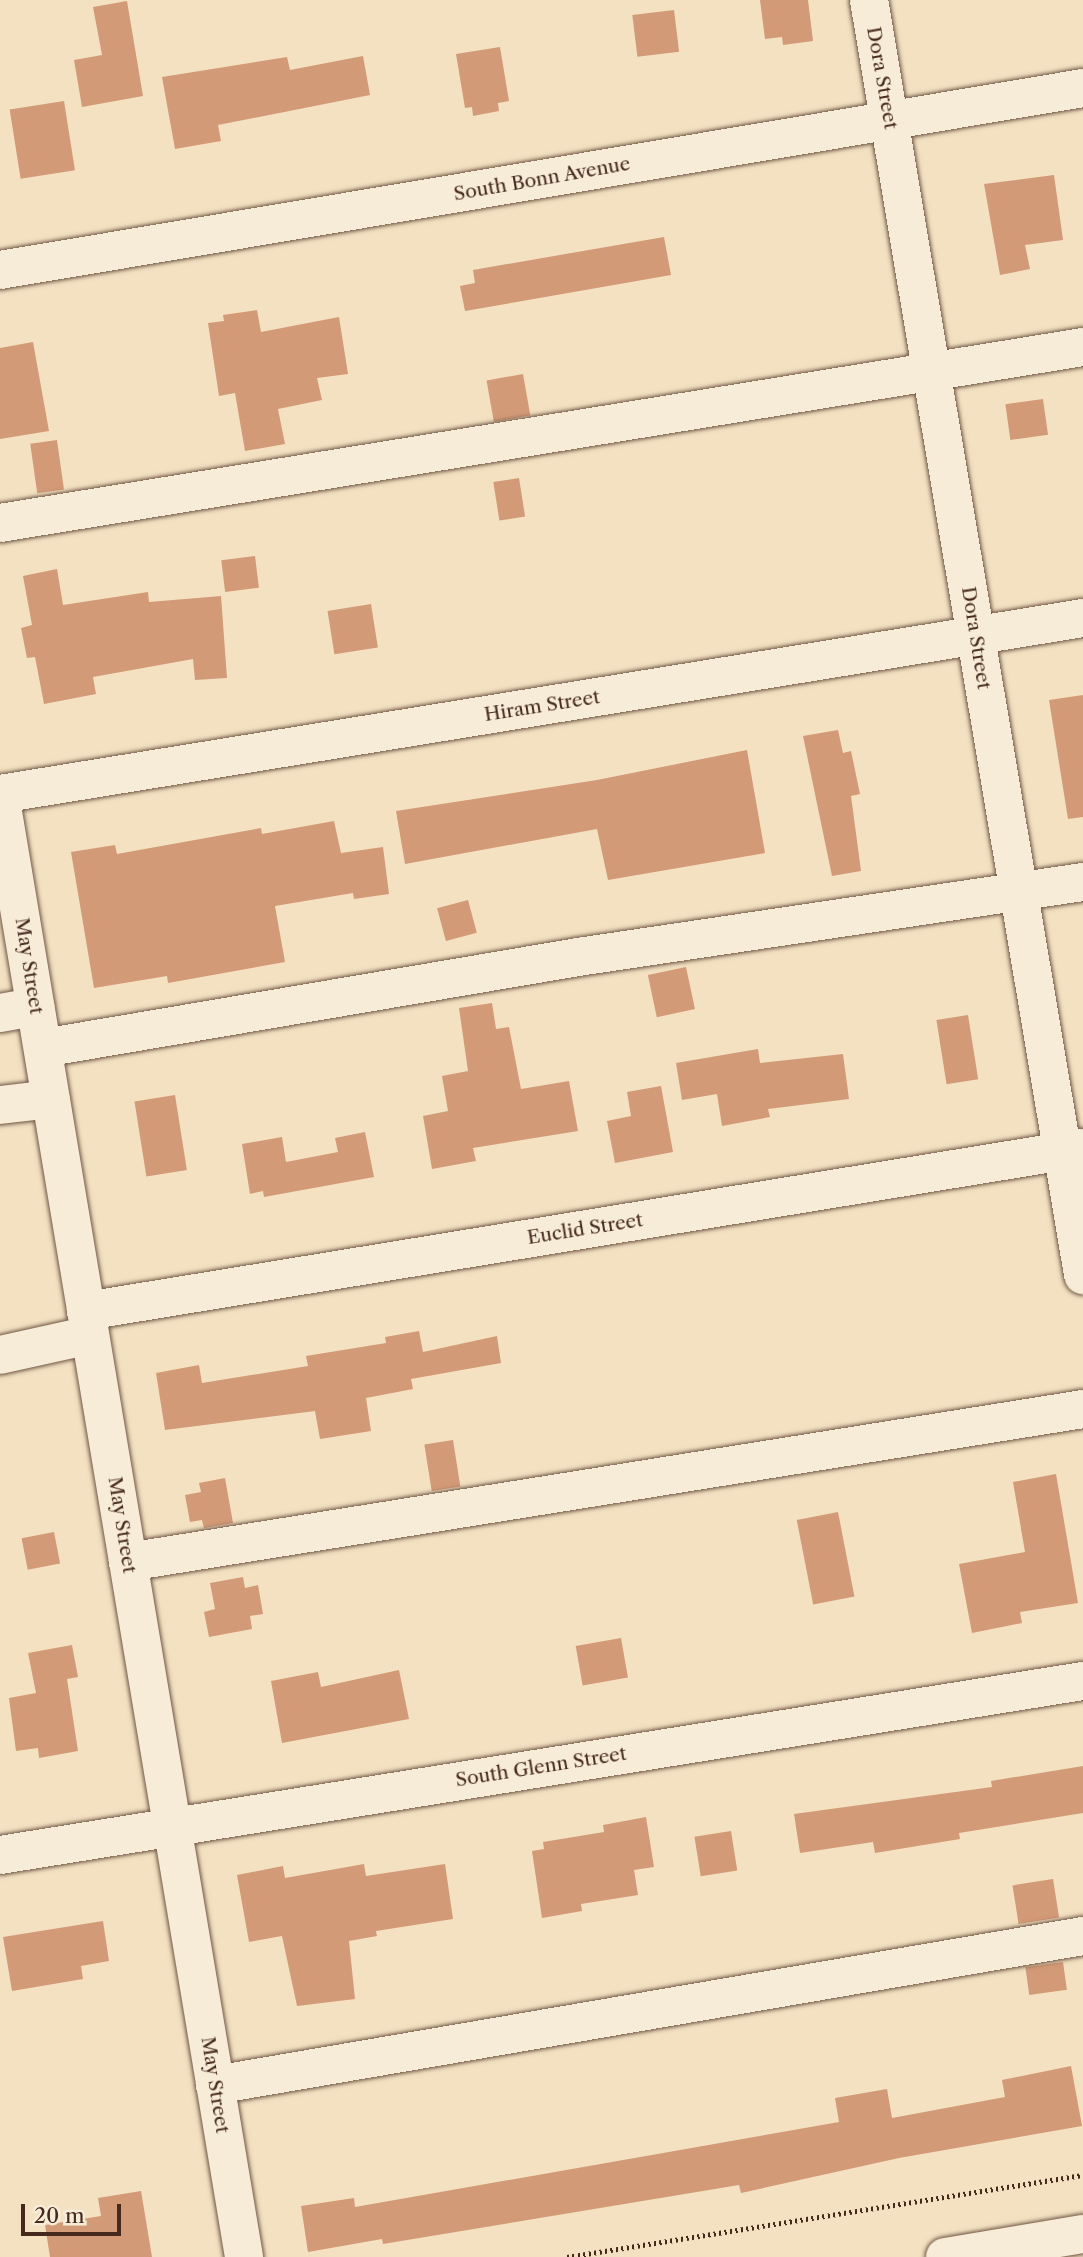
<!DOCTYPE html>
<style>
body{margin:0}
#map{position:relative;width:1083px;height:2257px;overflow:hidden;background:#f3e1c1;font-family:"Libre Caslon Text",serif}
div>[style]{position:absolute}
.building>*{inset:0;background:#d39a77;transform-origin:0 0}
.path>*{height:4.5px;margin-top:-2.25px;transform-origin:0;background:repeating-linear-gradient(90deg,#46291d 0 2px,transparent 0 5.5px)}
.roads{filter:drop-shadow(0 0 2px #715746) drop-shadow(0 0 2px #715746)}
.minor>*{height:38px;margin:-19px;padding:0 19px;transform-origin:19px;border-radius:19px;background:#f7ecd7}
span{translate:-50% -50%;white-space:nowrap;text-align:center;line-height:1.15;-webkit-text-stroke:5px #f7ecd7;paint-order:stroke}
.street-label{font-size:19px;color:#46291d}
.scale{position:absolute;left:21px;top:2204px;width:100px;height:32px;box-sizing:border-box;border:4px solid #46291d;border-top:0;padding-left:9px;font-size:21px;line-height:24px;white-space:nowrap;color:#46291d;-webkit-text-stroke:5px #f7ecd7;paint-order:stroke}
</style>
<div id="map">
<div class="building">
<div style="clip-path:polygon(760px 0,808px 0,813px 41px,783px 45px,782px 37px,765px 39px)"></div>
<div style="clip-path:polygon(127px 1px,143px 96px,82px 107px,74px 60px,102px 55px,93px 7px)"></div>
<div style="left:674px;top:10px;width:42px;height:42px;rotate:83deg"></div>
<div style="clip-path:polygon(500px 47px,509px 101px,498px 103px,499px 111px,473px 116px,472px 107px,465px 108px,456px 54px)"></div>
<div style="clip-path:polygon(363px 56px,370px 95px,218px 125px,221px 141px,175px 149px,162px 77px,287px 57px,290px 70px)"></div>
<div style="left:64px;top:101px;width:70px;height:55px;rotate:81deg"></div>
<div style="clip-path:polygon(1054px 175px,1063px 240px,1025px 245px,1030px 269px,1000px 275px,984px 184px)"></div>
<div style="clip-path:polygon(664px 237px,671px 275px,465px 311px,460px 286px,475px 283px,473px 270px)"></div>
<div style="clip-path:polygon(257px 310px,261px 332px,339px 317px,348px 374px,317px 378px,322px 400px,278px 409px,285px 444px,245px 451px,235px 393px,219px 396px,208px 323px,224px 321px,223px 315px)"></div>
<div style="clip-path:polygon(33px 342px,49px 431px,0 439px,0 348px)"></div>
<div style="left:523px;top:374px;width:42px;height:37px;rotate:80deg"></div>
<div style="left:1043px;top:399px;width:36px;height:38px;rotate:82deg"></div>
<div style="left:57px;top:440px;width:50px;height:27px;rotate:82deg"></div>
<div style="left:519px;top:478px;width:39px;height:26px;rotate:81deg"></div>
<div style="left:255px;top:556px;width:32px;height:34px;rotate:83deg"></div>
<div style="clip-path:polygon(57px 569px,63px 605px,148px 592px,149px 602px,221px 596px,227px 678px,195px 680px,193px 659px,93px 677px,96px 694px,44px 704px,35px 657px,27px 658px,21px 628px,32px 625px,23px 576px)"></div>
<div style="left:371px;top:604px;width:44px;height:44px;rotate:81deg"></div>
<div style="clip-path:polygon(1083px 695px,1083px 817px,1068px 819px,1049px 700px)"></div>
<div style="clip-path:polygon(838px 730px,843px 753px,851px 751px,860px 794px,851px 796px,861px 871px,832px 876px,803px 736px)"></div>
<div style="clip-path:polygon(747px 750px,765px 853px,608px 880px,597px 829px,405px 864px,396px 811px,597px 780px)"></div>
<div style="clip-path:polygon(334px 821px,341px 853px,383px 847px,389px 894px,354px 899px,353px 893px,275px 906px,285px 962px,168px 983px,167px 976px,94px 988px,71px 852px,115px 845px,117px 854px,261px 828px,262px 834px)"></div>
<div style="left:468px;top:900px;width:34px;height:32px;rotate:75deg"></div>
<div style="left:686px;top:967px;width:43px;height:39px;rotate:78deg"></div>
<div style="clip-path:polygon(492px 1003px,496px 1029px,509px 1027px,521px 1089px,569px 1081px,578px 1131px,473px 1148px,476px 1161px,432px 1169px,423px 1116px,448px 1111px,442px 1076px,468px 1071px,459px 1008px)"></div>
<div style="left:968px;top:1015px;width:65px;height:32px;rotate:81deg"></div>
<div style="clip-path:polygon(758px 1049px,760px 1063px,843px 1054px,849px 1099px,768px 1109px,770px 1117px,722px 1126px,717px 1094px,682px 1100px,676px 1063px)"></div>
<div style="clip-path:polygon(661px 1086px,673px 1152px,615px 1163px,607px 1121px,631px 1116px,627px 1092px)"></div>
<div style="left:175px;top:1095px;width:76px;height:41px;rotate:81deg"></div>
<div style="clip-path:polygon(365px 1132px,374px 1177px,264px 1197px,263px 1191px,250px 1194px,242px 1144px,282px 1137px,286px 1162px,338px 1152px,335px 1138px)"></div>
<div style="clip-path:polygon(419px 1331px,423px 1352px,497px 1336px,501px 1363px,411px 1379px,413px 1389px,366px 1398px,371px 1431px,320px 1439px,315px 1411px,165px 1430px,156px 1373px,199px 1365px,202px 1383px,308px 1366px,306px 1356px,386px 1343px,385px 1337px)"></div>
<div style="left:453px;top:1440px;width:47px;height:29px;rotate:81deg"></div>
<div style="clip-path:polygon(1056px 1474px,1078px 1603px,1020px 1612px,1022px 1623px,972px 1633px,959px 1564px,1025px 1552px,1013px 1482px)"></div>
<div style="clip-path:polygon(225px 1478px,233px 1523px,204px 1528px,202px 1520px,190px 1522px,185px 1495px,201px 1492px,199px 1483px)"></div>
<div style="left:838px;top:1512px;width:86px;height:42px;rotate:79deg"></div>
<div style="left:54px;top:1532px;width:32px;height:33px;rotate:79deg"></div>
<div style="clip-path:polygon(243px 1577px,245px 1588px,258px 1585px,263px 1614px,250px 1616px,252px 1629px,209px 1637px,204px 1612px,215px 1609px,210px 1583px)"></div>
<div style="left:621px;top:1638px;width:40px;height:46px;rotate:80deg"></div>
<div style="clip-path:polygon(72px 1645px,78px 1677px,67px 1679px,78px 1751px,39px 1758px,38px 1748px,16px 1751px,9px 1698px,36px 1693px,28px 1653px)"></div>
<div style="clip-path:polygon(399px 1670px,409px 1719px,282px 1743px,271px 1681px,318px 1672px,321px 1687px)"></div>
<div style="clip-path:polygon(1083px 1766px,1083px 1813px,959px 1833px,960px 1839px,875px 1853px,873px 1842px,800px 1853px,794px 1814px,992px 1787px,991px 1781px)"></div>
<div style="clip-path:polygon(646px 1817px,654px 1867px,634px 1870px,638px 1895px,581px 1904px,582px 1911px,542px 1918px,532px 1851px,544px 1849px,543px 1842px,604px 1832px,603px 1825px)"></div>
<div style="left:731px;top:1831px;width:40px;height:37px;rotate:81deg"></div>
<div style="clip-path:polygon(364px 1864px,366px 1876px,445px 1864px,453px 1919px,376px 1931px,377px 1936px,349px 1941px,355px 1999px,297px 2006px,282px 1936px,249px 1942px,237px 1875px,283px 1866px,285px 1878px)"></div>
<div style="left:1053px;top:1879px;width:39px;height:41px;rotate:81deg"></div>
<div style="clip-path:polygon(103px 1921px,109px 1961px,81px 1966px,83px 1979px,12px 1991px,3px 1937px)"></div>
<div style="left:1063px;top:1962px;width:28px;height:38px;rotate:82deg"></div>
<div style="clip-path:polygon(1071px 2066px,1082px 2126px,899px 2158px,741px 2193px,739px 2185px,383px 2244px,382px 2239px,308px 2252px,301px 2206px,354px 2198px,355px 2207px,839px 2122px,835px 2098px,887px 2089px,892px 2118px,1005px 2097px,1002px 2080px)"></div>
<div style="clip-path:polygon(141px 2191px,152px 2257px,50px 2257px,45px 2225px,101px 2216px,98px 2198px)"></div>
</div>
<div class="path">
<div style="left:567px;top:2257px;width:522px;rotate:-9.03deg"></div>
</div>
<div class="roads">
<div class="minor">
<div style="left:869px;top:0;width:1293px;rotate:80.47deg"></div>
<div style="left:0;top:270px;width:1098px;rotate:-9.54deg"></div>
<div style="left:0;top:523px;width:1097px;rotate:-9.23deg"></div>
<div style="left:0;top:794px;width:1483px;rotate:80.53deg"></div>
<div style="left:0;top:794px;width:1097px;rotate:-9.23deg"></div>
<div style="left:0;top:1013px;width:36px;rotate:-10deg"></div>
<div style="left:43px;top:1048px;width:543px;rotate:-9.65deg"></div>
<div style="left:578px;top:957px;width:511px;rotate:-8.45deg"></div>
<div style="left:0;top:1105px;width:51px;rotate:-6.7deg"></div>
<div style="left:86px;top:1311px;width:1010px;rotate:-9.29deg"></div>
<div style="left:0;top:1355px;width:92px;rotate:-12.5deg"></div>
<div style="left:128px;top:1562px;width:967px;rotate:-9.1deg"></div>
<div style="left:0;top:1855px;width:1097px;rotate:-9.13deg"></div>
<div style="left:215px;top:2085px;width:881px;rotate:-9.74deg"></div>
<div style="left:945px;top:2257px;width:140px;rotate:-9.5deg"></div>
</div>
</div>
<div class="street-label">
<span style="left:882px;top:78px;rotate:80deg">Dora Street</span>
<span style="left:542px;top:179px;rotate:-10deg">South Bonn Avenue</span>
<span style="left:976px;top:638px;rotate:81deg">Dora Street</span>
<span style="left:542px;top:706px;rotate:-9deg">Hiram Street</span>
<span style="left:29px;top:966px;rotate:81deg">May Street</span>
<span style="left:585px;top:1229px;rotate:-9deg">Euclid Street</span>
<span style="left:122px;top:1525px;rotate:81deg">May Street</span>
<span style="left:541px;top:1767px;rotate:-9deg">South Glenn Street</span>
<span style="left:215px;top:2085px;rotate:81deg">May Street</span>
</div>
<div class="scale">20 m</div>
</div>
